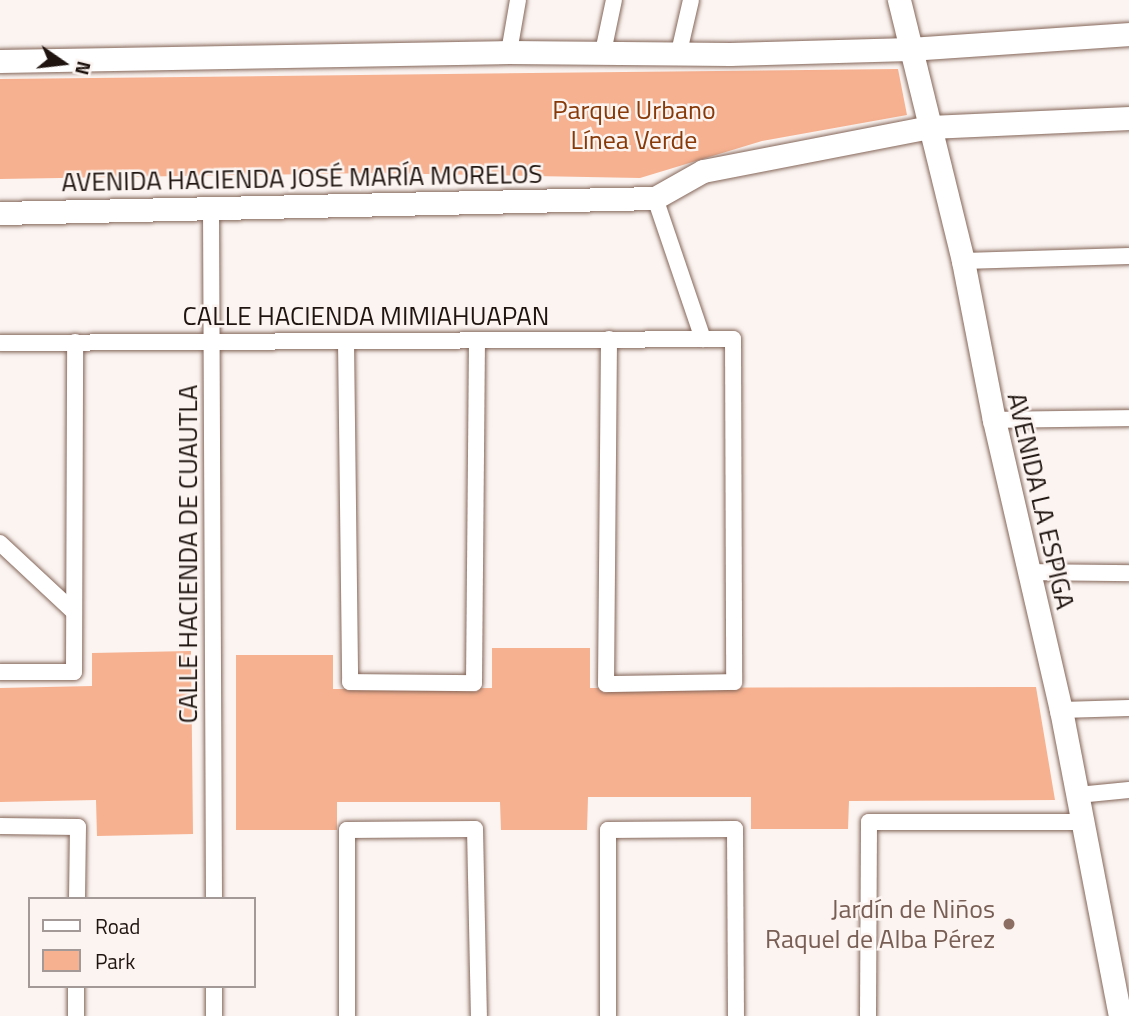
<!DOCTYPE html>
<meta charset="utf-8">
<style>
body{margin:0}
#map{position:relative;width:1129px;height:1016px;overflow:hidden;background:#fbf4f1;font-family:"Titillium Web",sans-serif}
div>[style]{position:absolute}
.green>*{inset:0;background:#f6b190}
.roads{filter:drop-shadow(0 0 2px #846659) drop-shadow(0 0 2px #846659)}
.street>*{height:16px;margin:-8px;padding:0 8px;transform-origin:8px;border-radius:8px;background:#fff}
.secondary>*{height:23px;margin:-11.5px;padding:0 11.5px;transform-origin:11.5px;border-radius:11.5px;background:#fff}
.dots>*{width:19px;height:19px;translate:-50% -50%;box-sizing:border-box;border:4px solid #fbf4f1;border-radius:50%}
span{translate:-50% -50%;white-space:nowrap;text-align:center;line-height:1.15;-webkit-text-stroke:5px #fbf4f1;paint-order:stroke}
.park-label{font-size:26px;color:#873908}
.street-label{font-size:26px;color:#1f140f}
.education-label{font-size:26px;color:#785e54}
.right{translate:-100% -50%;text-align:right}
.legend{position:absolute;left:28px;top:897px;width:228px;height:91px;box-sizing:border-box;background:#fbf4f1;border:2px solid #a39a97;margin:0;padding:9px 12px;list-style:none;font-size:21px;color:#1f140f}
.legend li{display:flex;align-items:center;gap:14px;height:35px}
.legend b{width:35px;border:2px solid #a39a97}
.north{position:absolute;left:28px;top:28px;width:70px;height:70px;-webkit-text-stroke:5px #fbf4f1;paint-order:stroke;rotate:104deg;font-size:19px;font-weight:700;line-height:28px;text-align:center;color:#1f140f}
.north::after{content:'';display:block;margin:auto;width:24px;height:32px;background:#1f140f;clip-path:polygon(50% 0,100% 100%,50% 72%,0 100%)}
</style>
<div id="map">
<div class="green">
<div style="clip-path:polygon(898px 69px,907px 115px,762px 141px,640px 178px,371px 173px,0 179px,0 79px)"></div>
<div style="clip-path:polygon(492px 648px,590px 648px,590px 688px,1036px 687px,1055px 800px,849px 801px,848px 829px,751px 829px,751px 797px,588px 797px,587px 830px,501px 830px,500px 802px,337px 802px,337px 830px,236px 830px,236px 655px,333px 655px,333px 689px,492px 688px)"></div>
<div style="clip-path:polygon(191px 651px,193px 834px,97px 836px,96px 800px,0 802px,0 688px,92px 686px,92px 653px)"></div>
</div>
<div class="roads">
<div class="street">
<div style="left:509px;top:52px;width:53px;rotate:-80.2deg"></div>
<div style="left:603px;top:52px;width:53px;rotate:-78.1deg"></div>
<div style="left:679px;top:52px;width:53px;rotate:-77deg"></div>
<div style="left:655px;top:198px;width:149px;rotate:71.2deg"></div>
<div style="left:211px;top:209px;width:690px;rotate:89.75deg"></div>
<div style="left:963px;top:261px;width:166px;rotate:-1.7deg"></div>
<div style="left:346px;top:341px;width:341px;rotate:89.3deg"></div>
<div style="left:350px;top:682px;width:124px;rotate:0.5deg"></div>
<div style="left:474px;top:683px;width:343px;rotate:-89.5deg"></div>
<div style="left:0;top:343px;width:733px;rotate:-0.31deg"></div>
<div style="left:733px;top:339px;width:343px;rotate:89.8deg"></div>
<div style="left:734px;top:682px;width:128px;rotate:179.1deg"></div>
<div style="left:606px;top:684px;width:345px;rotate:-89.5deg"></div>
<div style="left:994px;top:420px;width:135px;rotate:-0.8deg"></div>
<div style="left:0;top:543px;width:101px;rotate:43deg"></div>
<div style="left:1028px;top:572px;width:101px;rotate:0.6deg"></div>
<div style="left:0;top:672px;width:74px"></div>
<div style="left:74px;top:672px;width:330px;rotate:-89.8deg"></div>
<div style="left:1061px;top:710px;width:68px;rotate:-1.7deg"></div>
<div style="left:1078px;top:795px;width:51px;rotate:-5.6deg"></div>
<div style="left:0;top:826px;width:78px;rotate:0.7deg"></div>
<div style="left:78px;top:827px;width:72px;rotate:90.8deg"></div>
<div style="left:214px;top:986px;width:30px;rotate:90deg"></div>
<div style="left:76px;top:1016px;width:30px;rotate:-90deg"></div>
<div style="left:347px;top:1016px;width:186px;rotate:-90deg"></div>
<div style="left:347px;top:830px;width:128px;rotate:-0.4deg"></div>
<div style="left:475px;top:829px;width:187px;rotate:88.8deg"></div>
<div style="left:608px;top:1016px;width:186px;rotate:-90deg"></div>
<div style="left:608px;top:830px;width:127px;rotate:-0.5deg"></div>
<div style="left:735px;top:829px;width:187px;rotate:89.7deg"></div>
<div style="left:868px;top:1016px;width:194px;rotate:-89.7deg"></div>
<div style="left:869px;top:822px;width:214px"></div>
</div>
<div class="secondary">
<div style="left:899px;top:0;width:269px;rotate:76.2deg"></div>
<div style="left:963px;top:261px;width:162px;rotate:79deg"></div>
<div style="left:994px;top:420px;width:298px;rotate:77deg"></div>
<div style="left:1061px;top:710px;width:312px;rotate:79.1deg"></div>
<div style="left:0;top:61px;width:509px;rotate:-1.01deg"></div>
<div style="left:509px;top:52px;width:221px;rotate:0.5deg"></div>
<div style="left:730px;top:54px;width:180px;rotate:-1.6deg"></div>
<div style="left:910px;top:49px;width:220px;rotate:-3.9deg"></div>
<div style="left:0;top:213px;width:655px;rotate:-1.31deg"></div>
<div style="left:655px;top:198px;width:55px;rotate:-29.4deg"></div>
<div style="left:703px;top:171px;width:231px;rotate:-11deg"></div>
<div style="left:930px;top:127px;width:199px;rotate:-2.6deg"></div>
</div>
</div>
<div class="dots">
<div style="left:1009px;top:924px;background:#8d6e63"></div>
</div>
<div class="park-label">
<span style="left:634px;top:125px">Parque Urbano<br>Línea Verde</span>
</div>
<div class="street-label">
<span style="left:302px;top:178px;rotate:-1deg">AVENIDA HACIENDA JOSÉ MARÍA MORELOS</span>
<span style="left:366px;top:316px">CALLE HACIENDA MIMIAHUAPAN</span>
<span style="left:1041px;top:501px;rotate:77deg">AVENIDA LA ESPIGA</span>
<span style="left:188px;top:554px;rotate:-90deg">CALLE HACIENDA DE CUAUTLA</span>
</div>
<div class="education-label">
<span class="right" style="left:995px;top:924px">Jardín de Niños<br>Raquel de Alba Pérez</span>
</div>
<ul class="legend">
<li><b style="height:9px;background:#fff"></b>Road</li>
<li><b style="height:19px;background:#f6b190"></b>Park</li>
</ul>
<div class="north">N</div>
</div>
